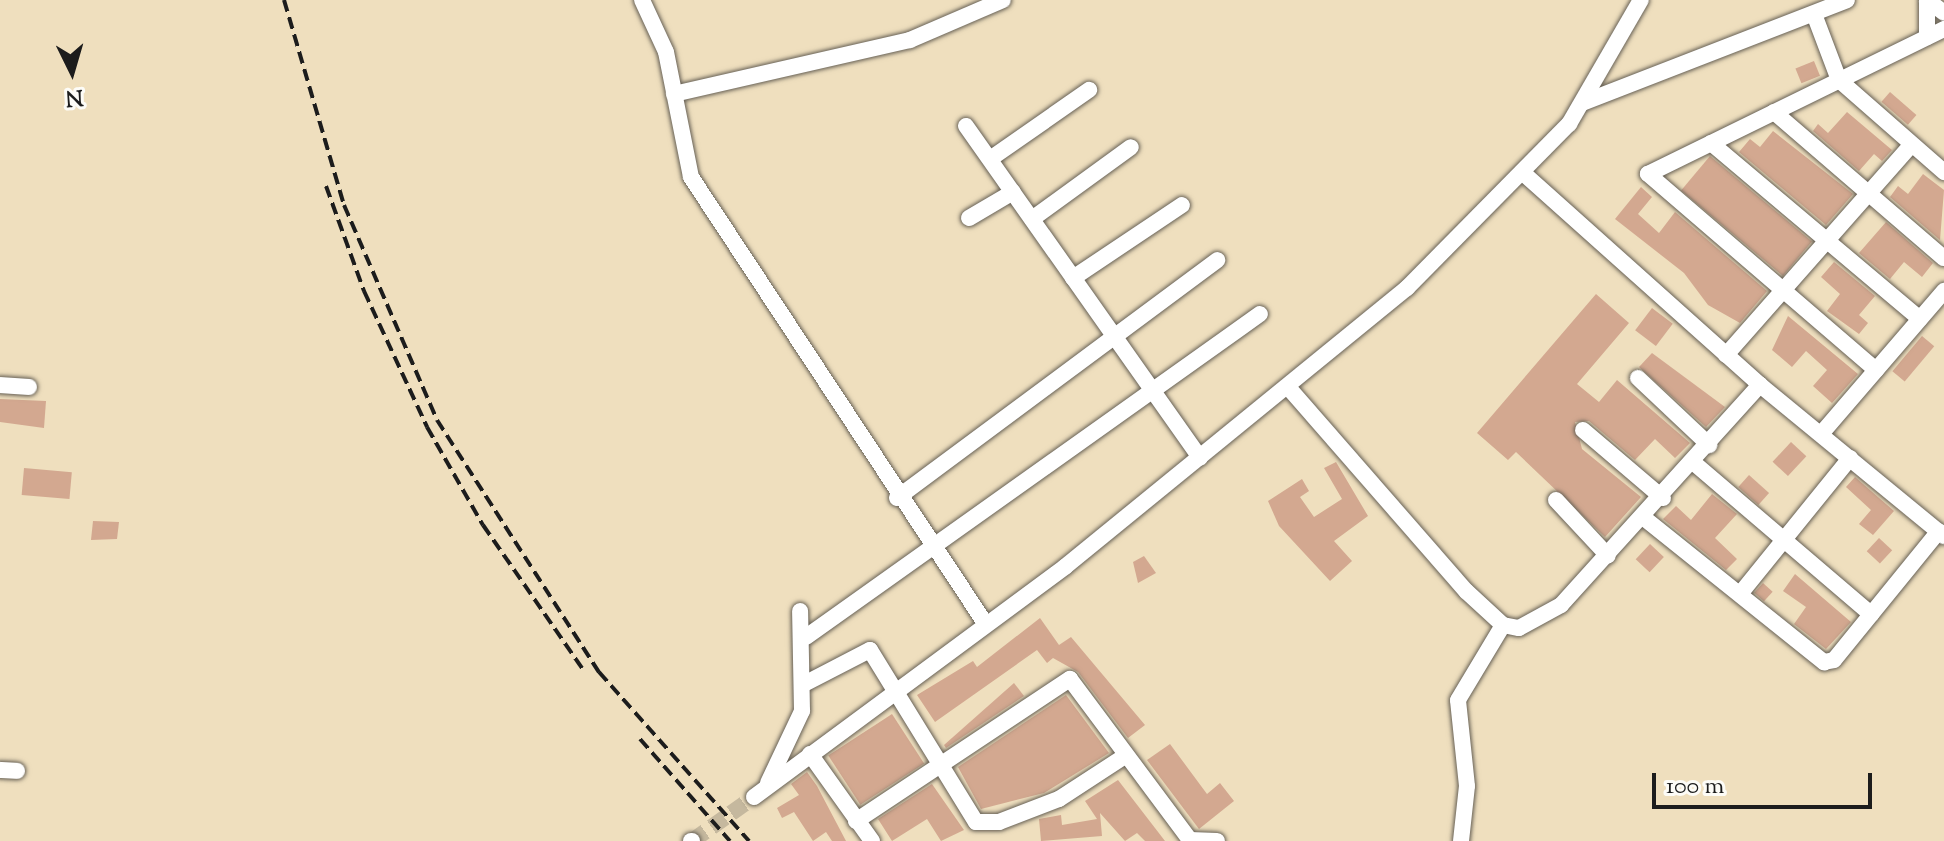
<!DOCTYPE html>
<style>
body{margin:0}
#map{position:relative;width:1944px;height:841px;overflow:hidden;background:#efdfbe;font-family:"Sorts Mill Goudy",serif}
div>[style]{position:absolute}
.building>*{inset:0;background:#d3a890;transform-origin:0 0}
.minor-tunnel>*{height:16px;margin-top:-8px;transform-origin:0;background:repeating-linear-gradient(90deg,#c5b89e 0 16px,transparent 0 24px)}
.roads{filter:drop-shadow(0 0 2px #666055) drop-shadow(0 0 2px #666055)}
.minor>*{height:16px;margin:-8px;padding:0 8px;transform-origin:8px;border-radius:8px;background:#fff}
.rail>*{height:4px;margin-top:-2px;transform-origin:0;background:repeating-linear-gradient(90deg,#1c1c1c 0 12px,transparent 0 18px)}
span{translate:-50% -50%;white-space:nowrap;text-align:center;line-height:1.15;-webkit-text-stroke:7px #fdfcf7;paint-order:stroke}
.north{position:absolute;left:32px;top:32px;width:80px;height:80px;-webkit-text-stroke:6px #fdfcf7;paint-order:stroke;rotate:175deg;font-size:22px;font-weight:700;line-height:32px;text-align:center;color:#1c1c1c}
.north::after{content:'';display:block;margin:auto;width:28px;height:36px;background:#1c1c1c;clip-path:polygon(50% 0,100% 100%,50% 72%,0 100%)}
.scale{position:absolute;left:1652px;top:773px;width:220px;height:36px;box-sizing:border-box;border:4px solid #1c1c1c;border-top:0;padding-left:10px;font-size:24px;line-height:28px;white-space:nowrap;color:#1c1c1c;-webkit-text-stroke:6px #fdfcf7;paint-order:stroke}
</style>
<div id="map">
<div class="building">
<div style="left:1814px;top:61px;width:16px;height:20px;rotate:68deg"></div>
<div style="left:1890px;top:92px;width:35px;height:13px;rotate:41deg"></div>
<div style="clip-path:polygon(1847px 112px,1892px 150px,1882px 161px,1874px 154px,1859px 171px,1813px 131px,1818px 124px,1828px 133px)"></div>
<div style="clip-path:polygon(1773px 131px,1853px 194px,1826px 225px,1739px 152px,1750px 139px,1760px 147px)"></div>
<div style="left:1710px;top:156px;width:133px;height:45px;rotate:40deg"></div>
<div style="clip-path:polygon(1923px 174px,1944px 190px,1940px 240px,1890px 197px,1898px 186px,1908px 194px)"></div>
<div style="clip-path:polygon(1641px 187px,1652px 197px,1638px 214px,1659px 233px,1675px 212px,1767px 291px,1740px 323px,1708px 305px,1684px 273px,1615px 219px)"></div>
<div style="clip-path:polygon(1886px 222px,1933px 263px,1922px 277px,1904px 262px,1890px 279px,1859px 253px)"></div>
<div style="clip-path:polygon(1834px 262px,1875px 296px,1859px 315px,1868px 323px,1859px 334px,1827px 311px,1840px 294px,1821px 277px)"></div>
<div style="clip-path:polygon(1596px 294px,1629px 323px,1577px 384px,1599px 402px,1617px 380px,1690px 443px,1675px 458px,1655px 439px,1635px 460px,1589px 421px,1575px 422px,1582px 449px,1641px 497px,1605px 537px,1516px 452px,1508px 460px,1477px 433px)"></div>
<div style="left:1652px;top:308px;width:26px;height:28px;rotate:37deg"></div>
<div style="clip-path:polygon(1788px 316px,1858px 374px,1832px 403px,1813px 386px,1827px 370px,1806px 351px,1792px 367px,1772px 350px)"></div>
<div style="left:1922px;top:336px;width:16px;height:46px;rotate:40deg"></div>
<div style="clip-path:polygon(1652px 353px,1725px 407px,1706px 427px,1639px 367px)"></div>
<div style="clip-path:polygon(0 399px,46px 401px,44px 428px,0 422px)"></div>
<div style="left:1791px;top:442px;width:21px;height:27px;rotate:43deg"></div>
<div style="clip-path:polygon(1336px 462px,1368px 516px,1334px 541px,1352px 561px,1330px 581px,1279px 526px,1268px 501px,1302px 479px,1309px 491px,1300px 497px,1314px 517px,1342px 499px,1324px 468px)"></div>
<div style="left:24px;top:468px;width:48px;height:27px;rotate:5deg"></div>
<div style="left:1749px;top:475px;width:27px;height:16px;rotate:42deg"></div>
<div style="clip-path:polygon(1855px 477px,1894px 511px,1873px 535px,1859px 524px,1871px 510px,1846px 487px)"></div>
<div style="clip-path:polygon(1712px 494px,1737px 514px,1715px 538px,1737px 559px,1726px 570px,1663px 519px,1676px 506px,1691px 520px)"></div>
<div style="clip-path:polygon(93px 521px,119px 522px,117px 539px,91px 540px)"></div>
<div style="left:1879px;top:538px;width:18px;height:18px;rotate:43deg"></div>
<div style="left:1650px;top:544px;width:19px;height:21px;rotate:43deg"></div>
<div style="clip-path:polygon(1144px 556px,1156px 573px,1138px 583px,1133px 562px)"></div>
<div style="clip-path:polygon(1795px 574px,1851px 622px,1826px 649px,1794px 624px,1806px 607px,1783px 591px)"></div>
<div style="left:1763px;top:583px;width:13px;height:13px;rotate:42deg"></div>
<div style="clip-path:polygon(1040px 618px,1059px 645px,1071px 637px,1145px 725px,1128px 738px,1078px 672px,1053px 658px,1047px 663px,1037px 650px,935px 722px,917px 695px,973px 661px,977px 667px)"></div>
<div style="clip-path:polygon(1014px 683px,1024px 696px,946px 748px,944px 745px)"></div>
<div style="clip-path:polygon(1066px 695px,1109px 753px,1044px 793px,981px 809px,958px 767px)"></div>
<div style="left:892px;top:714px;width:59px;height:76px;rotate:57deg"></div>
<div style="clip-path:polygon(1170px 744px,1207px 794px,1220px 783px,1234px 801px,1199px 829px,1147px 760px)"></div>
<div style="clip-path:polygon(807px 772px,817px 786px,846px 841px,832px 841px,826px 832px,813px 841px,794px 812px,782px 818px,777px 808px,799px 795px,791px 784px)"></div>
<div style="clip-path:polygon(1118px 780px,1165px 841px,1145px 841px,1137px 833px,1125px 841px,1100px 813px,1102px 836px,1041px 841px,1039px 819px,1061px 815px,1062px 825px,1097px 819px,1085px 801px)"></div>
<div style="clip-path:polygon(932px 784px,964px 830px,941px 841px,927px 819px,892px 841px,878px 819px)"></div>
</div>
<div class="minor-tunnel">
<div style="left:692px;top:841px;width:76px;rotate:-35.4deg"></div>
</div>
<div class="roads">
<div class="minor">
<div style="left:642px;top:0;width:57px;rotate:65.2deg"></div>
<div style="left:666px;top:52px;width:127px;rotate:78.7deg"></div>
<div style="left:691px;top:177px;width:534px;rotate:56.61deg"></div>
<div style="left:1927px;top:0;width:21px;rotate:37deg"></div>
<div style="left:1814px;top:14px;width:71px;rotate:69.3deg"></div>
<div style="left:1839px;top:80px;width:140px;rotate:41.2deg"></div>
<div style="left:1927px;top:37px;width:37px;rotate:-90deg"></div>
<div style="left:674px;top:94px;width:242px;rotate:-12.9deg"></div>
<div style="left:910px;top:40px;width:101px;rotate:-23.3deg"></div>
<div style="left:1582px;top:103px;width:284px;rotate:-21.2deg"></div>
<div style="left:1774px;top:112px;width:224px;rotate:40.7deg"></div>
<div style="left:966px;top:126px;width:406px;rotate:54.8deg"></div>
<div style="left:1711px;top:143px;width:273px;rotate:40.1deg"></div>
<div style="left:990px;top:159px;width:121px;rotate:-34.9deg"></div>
<div style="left:1522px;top:172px;width:319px;rotate:41.8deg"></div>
<div style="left:1760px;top:385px;width:238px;rotate:39.4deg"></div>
<div style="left:969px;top:218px;width:51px;rotate:-30.6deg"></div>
<div style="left:1032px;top:219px;width:122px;rotate:-36deg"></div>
<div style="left:1073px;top:278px;width:131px;rotate:-33.8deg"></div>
<div style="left:1726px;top:355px;width:280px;rotate:-48.6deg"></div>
<div style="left:1876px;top:370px;width:301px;rotate:-139.3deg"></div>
<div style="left:1648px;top:174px;width:330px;rotate:-26.1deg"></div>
<div style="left:1638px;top:378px;width:98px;rotate:43.3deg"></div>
<div style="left:0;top:385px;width:29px;rotate:4deg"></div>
<div style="left:1288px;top:387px;width:271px;rotate:48.9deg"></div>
<div style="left:1466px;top:591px;width:50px;rotate:42.6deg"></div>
<div style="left:1503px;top:625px;width:16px;rotate:11deg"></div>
<div style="left:1519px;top:628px;width:48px;rotate:-28.7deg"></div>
<div style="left:1561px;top:605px;width:297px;rotate:-47.9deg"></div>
<div style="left:1583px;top:430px;width:105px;rotate:40.4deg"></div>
<div style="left:1821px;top:434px;width:189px;rotate:-49.3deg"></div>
<div style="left:1694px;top:463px;width:233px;rotate:40.5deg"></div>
<div style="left:897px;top:498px;width:399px;rotate:-36.6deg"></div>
<div style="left:1556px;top:500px;width:76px;rotate:47.1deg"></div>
<div style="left:1644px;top:518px;width:231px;rotate:38.7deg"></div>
<div style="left:1824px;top:662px;width:10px;rotate:-11deg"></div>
<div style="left:1834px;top:660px;width:166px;rotate:-50.9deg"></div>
<div style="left:1740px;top:594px;width:175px;rotate:-51deg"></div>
<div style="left:806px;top:637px;width:557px;rotate:-35.43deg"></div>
<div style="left:806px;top:683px;width:72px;rotate:-27.3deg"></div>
<div style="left:870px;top:650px;width:202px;rotate:58.4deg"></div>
<div style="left:976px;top:822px;width:23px"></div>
<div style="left:999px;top:822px;width:64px;rotate:-21deg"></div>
<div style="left:1059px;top:799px;width:79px;rotate:-33.1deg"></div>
<div style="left:810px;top:754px;width:107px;rotate:54.5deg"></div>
<div style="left:0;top:770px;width:17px;rotate:3deg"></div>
<div style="left:768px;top:783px;width:80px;rotate:-64.7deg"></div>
<div style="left:802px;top:711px;width:100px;rotate:-91.1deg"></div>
<div style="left:754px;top:797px;width:388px;rotate:-36.5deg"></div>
<div style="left:1066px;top:566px;width:440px;rotate:-39.2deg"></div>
<div style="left:1407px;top:288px;width:231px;rotate:-45.4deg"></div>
<div style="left:1569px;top:124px;width:143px;rotate:-59.9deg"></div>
<div style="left:856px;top:821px;width:257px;rotate:-33.6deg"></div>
<div style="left:1070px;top:679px;width:201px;rotate:53.3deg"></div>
<div style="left:1190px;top:840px;width:27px;rotate:2deg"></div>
<div style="left:691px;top:841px;width:1px"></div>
<div style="left:1461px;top:841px;width:55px;rotate:-83.8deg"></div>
<div style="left:1467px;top:786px;width:86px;rotate:-96deg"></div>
<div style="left:1458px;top:700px;width:87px;rotate:-59deg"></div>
</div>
</div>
<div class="rail">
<div style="left:284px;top:0;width:214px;rotate:73.7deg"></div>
<div style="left:344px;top:205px;width:234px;rotate:66.6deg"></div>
<div style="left:437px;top:420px;width:300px;rotate:57.3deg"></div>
<div style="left:599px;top:672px;width:226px;rotate:48.4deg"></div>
<div style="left:326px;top:186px;width:112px;rotate:70.1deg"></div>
<div style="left:364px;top:291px;width:150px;rotate:65.1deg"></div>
<div style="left:427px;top:427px;width:113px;rotate:60.3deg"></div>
<div style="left:483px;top:525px;width:174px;rotate:55.3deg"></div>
<div style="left:640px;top:739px;width:136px;rotate:48.6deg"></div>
</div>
<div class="north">N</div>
<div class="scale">100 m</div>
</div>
